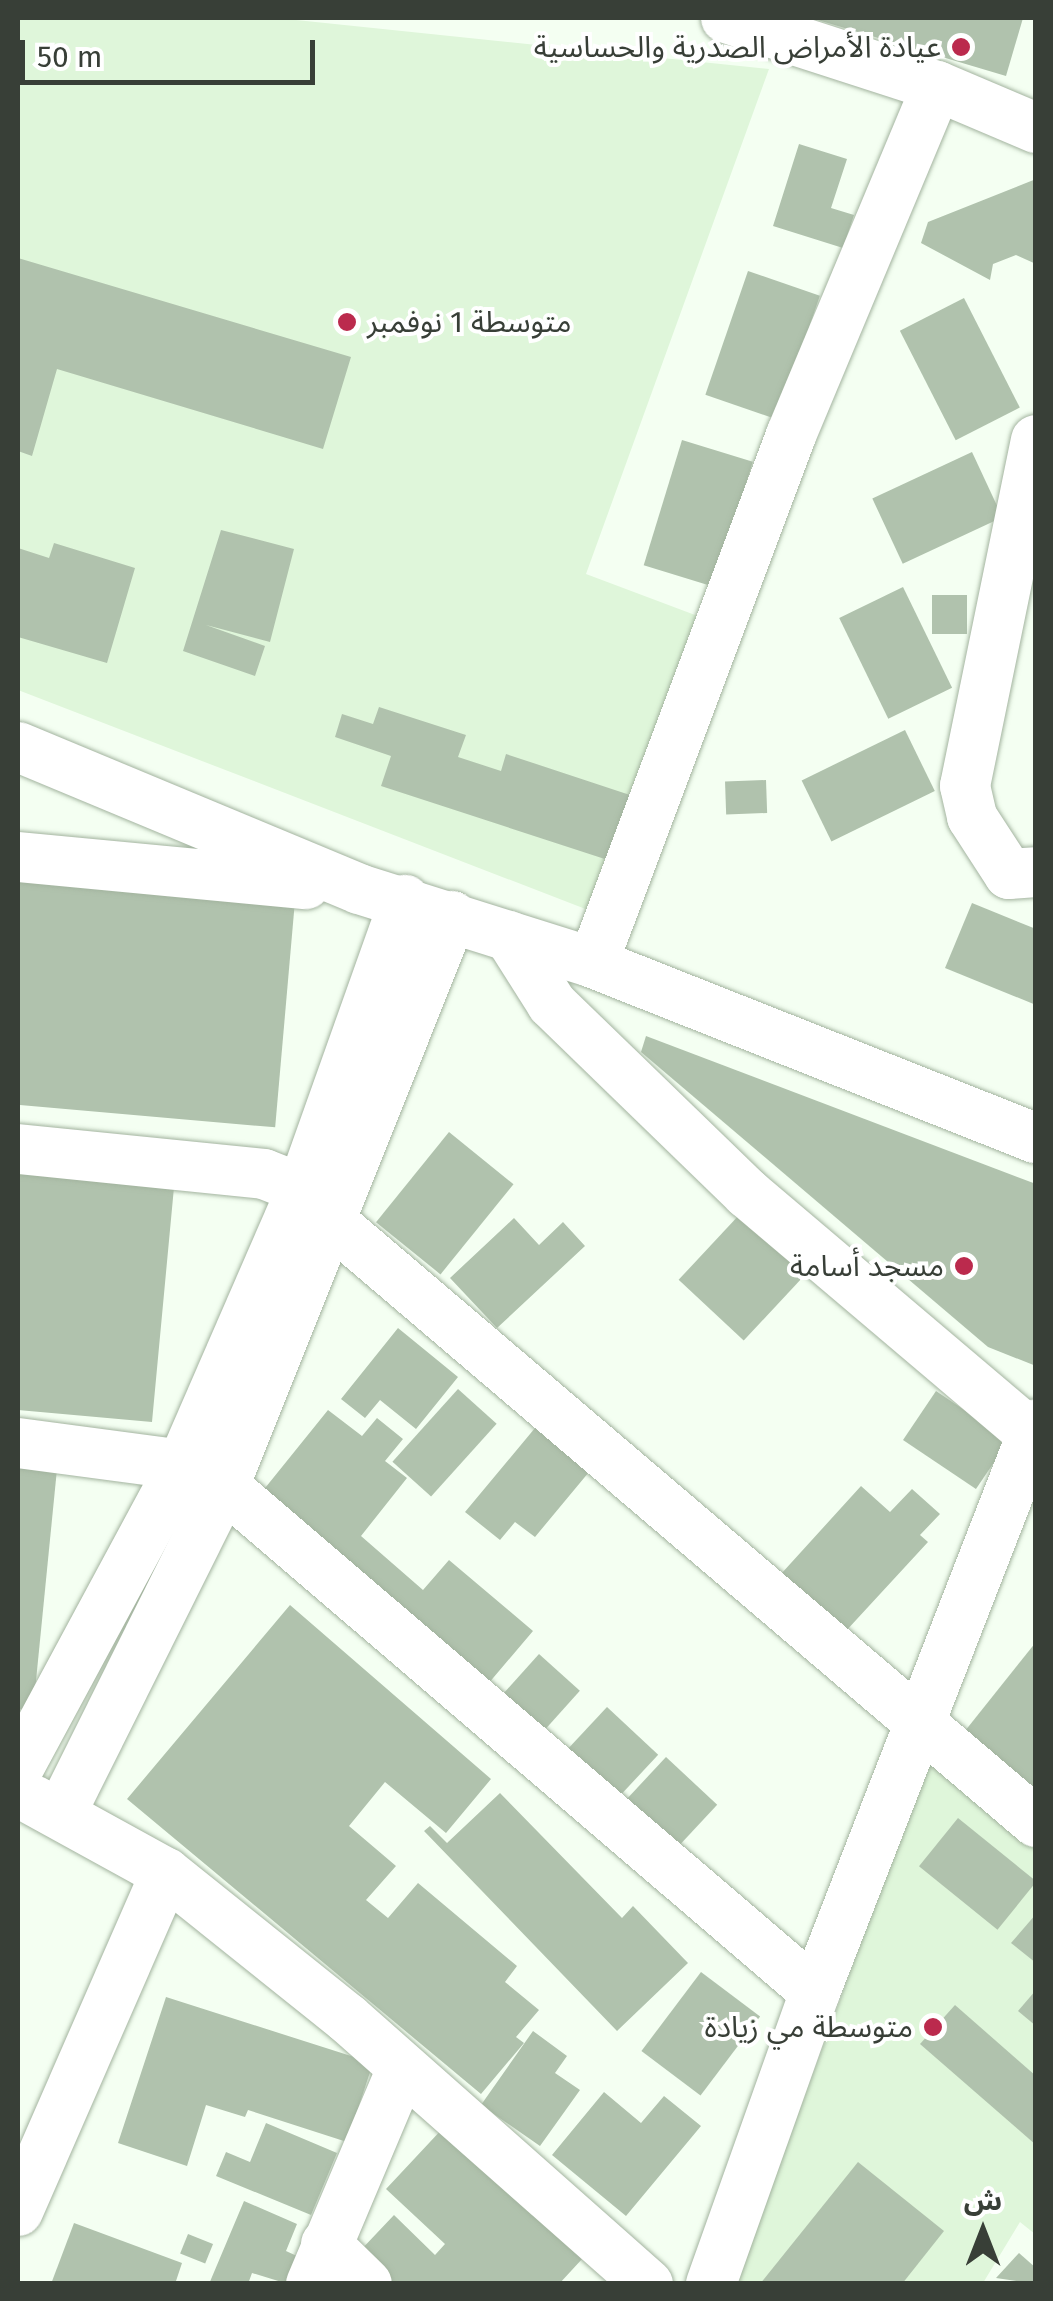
<!DOCTYPE html>
<meta charset="utf-8">
<style>
body{margin:0}
#map{position:relative;width:1053px;height:2301px;overflow:hidden;background:#f4fff2;font-family:"Fira Sans","Noto Sans Arabic",sans-serif}
div>[style]{position:absolute}
.built>*{inset:0;background:#dff6da}
.building>*{inset:0;background:#b0c2ad;transform-origin:0 0}
.roads{filter:drop-shadow(0 0 2px #a3b49f) drop-shadow(0 0 2px #a3b49f)}
.minor>*{height:50px;margin:-25px;padding:0 25px;transform-origin:25px;border-radius:25px;background:#fff}
.dots>*{width:28px;height:28px;translate:-50% -50%;box-sizing:border-box;border:5px solid #fff;border-radius:50%}
span{translate:-50% -50%;white-space:nowrap;text-align:center;line-height:1.15;-webkit-text-stroke:8px #fff;paint-order:stroke}
.poi-label{font-size:30px;color:#383f37}
.right{translate:-100% -50%;text-align:right}
.left{translate:0 -50%;text-align:left}
.frame{position:absolute;inset:0;border:20px solid #383f37;pointer-events:none}
.north{position:absolute;left:933px;top:2181px;width:100px;height:100px;-webkit-text-stroke:8px #fff;paint-order:stroke;rotate:0deg;font-size:28px;font-weight:700;line-height:40px;text-align:center;color:#383f37}
.north::after{content:'';display:block;margin:auto;width:35px;height:45px;background:#383f37;clip-path:polygon(50% 0,100% 100%,50% 72%,0 100%)}
.scale{position:absolute;left:20px;top:40px;width:295px;height:45px;box-sizing:border-box;border:5px solid #383f37;border-top:0;padding-left:12px;font-size:30px;line-height:35px;white-space:nowrap;color:#383f37;-webkit-text-stroke:8px #fff;paint-order:stroke}
</style>
<div id="map">
<div class="built">
<div style="clip-path:polygon(18px 18px,277px 18px,769px 69px,586px 574px,711px 621px,601px 915px,18px 690px)"></div>
<div style="clip-path:polygon(934px 1743px,1035px 1832px,1035px 2234px,1020px 2222px,983px 2283px,744px 2284px,738px 2279px)"></div>
</div>
<div class="building">
<div style="clip-path:polygon(811px 18px,1023px 18px,1006px 76px)"></div>
<div style="clip-path:polygon(799px 144px,847px 159px,831px 208px,854px 215px,843px 248px,773px 226px)"></div>
<div style="clip-path:polygon(1036px 179px,1036px 264px,1016px 255px,993px 264px,990px 280px,921px 243px,928px 222px)"></div>
<div style="clip-path:polygon(18px 258px,351px 357px,323px 449px,57px 369px,32px 456px,18px 451px)"></div>
<div style="left:748px;top:271px;width:76px;height:131px;rotate:19deg"></div>
<div style="left:964px;top:298px;width:123px;height:72px;rotate:63deg"></div>
<div style="left:682px;top:440px;width:74px;height:131px;rotate:17deg"></div>
<div style="left:972px;top:452px;width:72px;height:110px;rotate:65deg"></div>
<div style="clip-path:polygon(221px 530px,294px 549px,270px 642px,206px 625px,265px 646px,255px 676px,183px 651px)"></div>
<div style="clip-path:polygon(54px 543px,135px 568px,107px 663px,18px 637px,18px 548px,49px 558px)"></div>
<div style="left:903px;top:587px;width:112px;height:71px;rotate:64deg"></div>
<div style="left:967px;top:595px;width:39px;height:35px;rotate:90deg"></div>
<div style="clip-path:polygon(379px 707px,466px 735px,458px 757px,501px 771px,506px 754px,636px 797px,614px 862px,381px 786px,391px 756px,335px 737px,342px 714px,373px 724px)"></div>
<div style="left:905px;top:730px;width:68px;height:115px;rotate:64deg"></div>
<div style="left:766px;top:780px;width:33px;height:41px;rotate:88deg"></div>
<div style="left:18px;top:877px;width:278px;height:227px;rotate:5deg"></div>
<div style="clip-path:polygon(972px 903px,1036px 929px,1036px 1005px,945px 968px)"></div>
<div style="clip-path:polygon(646px 1036px,1036px 1184px,1036px 1366px,988px 1347px,641px 1052px)"></div>
<div style="left:449px;top:1132px;width:83px;height:116px;rotate:39deg"></div>
<div style="clip-path:polygon(18px 1173px,174px 1187px,152px 1422px,18px 1410px)"></div>
<div style="left:740px;top:1214px;width:89px;height:90px;rotate:43deg"></div>
<div style="clip-path:polygon(514px 1218px,539px 1245px,563px 1222px,585px 1246px,497px 1328px,450px 1278px)"></div>
<div style="clip-path:polygon(398px 1328px,458px 1377px,416px 1429px,380px 1400px,365px 1418px,341px 1399px)"></div>
<div style="left:458px;top:1389px;width:52px;height:98px;rotate:42deg"></div>
<div style="left:936px;top:1391px;width:88px;height:59px;rotate:34deg"></div>
<div style="clip-path:polygon(328px 1410px,362px 1436px,377px 1418px,403px 1439px,385px 1461px,407px 1478px,361px 1536px,423px 1590px,449px 1560px,533px 1631px,488px 1684px,253px 1503px)"></div>
<div style="clip-path:polygon(535px 1428px,589px 1472px,535px 1537px,515px 1522px,500px 1540px,465px 1512px)"></div>
<div style="clip-path:polygon(18px 1465px,57px 1469px,33px 1711px,18px 1709px)"></div>
<div style="clip-path:polygon(861px 1486px,890px 1512px,912px 1489px,940px 1514px,920px 1535px,928px 1542px,845px 1632px,781px 1574px)"></div>
<div style="clip-path:polygon(290px 1605px,491px 1779px,446px 1833px,385px 1782px,349px 1826px,396px 1866px,366px 1900px,388px 1918px,418px 1883px,517px 1966px,505px 1982px,539px 2010px,516px 2037px,524px 2043px,481px 2094px,127px 1799px)"></div>
<div style="clip-path:polygon(1036px 1642px,1036px 1803px,957px 1741px)"></div>
<div style="left:539px;top:1654px;width:55px;height:57px;rotate:42deg"></div>
<div style="left:607px;top:1707px;width:70px;height:78px;rotate:43deg"></div>
<div style="left:666px;top:1757px;width:70px;height:81px;rotate:43deg"></div>
<div style="clip-path:polygon(500px 1793px,622px 1918px,633px 1906px,688px 1963px,617px 2031px,424px 1831px,430px 1826px,447px 1843px)"></div>
<div style="left:958px;top:1818px;width:101px;height:62px;rotate:39deg"></div>
<div style="clip-path:polygon(1036px 1914px,1036px 1963px,1011px 1943px)"></div>
<div style="left:701px;top:1972px;width:74px;height:99px;rotate:37deg"></div>
<div style="clip-path:polygon(1036px 1990px,1036px 2026px,1018px 2011px)"></div>
<div style="clip-path:polygon(166px 1997px,373px 2063px,347px 2142px,248px 2110px,245px 2117px,206px 2105px,187px 2166px,118px 2143px)"></div>
<div style="clip-path:polygon(955px 2005px,1036px 2076px,1036px 2145px,920px 2044px)"></div>
<div style="clip-path:polygon(533px 2031px,567px 2056px,555px 2073px,580px 2090px,540px 2146px,481px 2105px)"></div>
<div style="clip-path:polygon(604px 2092px,641px 2123px,664px 2096px,701px 2126px,626px 2216px,552px 2155px)"></div>
<div style="clip-path:polygon(266px 2123px,337px 2153px,311px 2215px,216px 2176px,226px 2152px,250px 2162px)"></div>
<div style="clip-path:polygon(444px 2127px,583px 2258px,559px 2284px,391px 2284px,358px 2253px,394px 2215px,435px 2255px,445px 2244px,386px 2189px)"></div>
<div style="clip-path:polygon(858px 2162px,944px 2231px,902px 2284px,760px 2284px)"></div>
<div style="clip-path:polygon(244px 2201px,297px 2224px,286px 2251px,299px 2257px,288px 2284px,252px 2273px,248px 2284px,209px 2284px)"></div>
<div style="clip-path:polygon(74px 2223px,182px 2263px,175px 2284px,51px 2284px)"></div>
<div style="left:188px;top:2234px;width:27px;height:21px;rotate:22deg"></div>
<div style="clip-path:polygon(1019px 2253px,1036px 2268px,1036px 2284px,996px 2278px)"></div>
</div>
<div class="roads">
<div class="minor">
<div style="left:726px;top:18px;width:222px;rotate:17.9deg"></div>
<div style="left:937px;top:86px;width:108px;rotate:23deg"></div>
<div style="left:1036px;top:440px;width:353px;rotate:101.6deg"></div>
<div style="left:965px;top:786px;width:32px;rotate:77deg"></div>
<div style="left:972px;top:817px;width:68px;rotate:57deg"></div>
<div style="left:1009px;top:874px;width:27px;rotate:-4deg"></div>
<div style="left:18px;top:747px;width:369px;rotate:22.6deg"></div>
<div style="left:359px;top:889px;width:245px;rotate:17.5deg"></div>
<div style="left:593px;top:963px;width:476px;rotate:21.6deg"></div>
<div style="left:18px;top:857px;width:289px;rotate:5.4deg"></div>
<div style="left:509px;top:936px;width:80px;rotate:57.7deg"></div>
<div style="left:552px;top:1004px;width:272px;rotate:44.1deg"></div>
<div style="left:747px;top:1193px;width:379px;rotate:40.3deg"></div>
<div style="left:593px;top:963px;width:564px;rotate:-69.44deg"></div>
<div style="left:791px;top:435px;width:378px;rotate:-67.3deg"></div>
<div style="left:18px;top:1149px;width:247px;rotate:5.8deg"></div>
<div style="left:264px;top:1174px;width:41px;rotate:21.5deg"></div>
<div style="left:302px;top:1189px;width:46px;rotate:47.6deg"></div>
<div style="left:333px;top:1223px;width:924px;rotate:40.43deg"></div>
<div style="left:18px;top:1443px;width:165px;rotate:7.6deg"></div>
<div style="left:182px;top:1465px;width:47px;rotate:26.6deg"></div>
<div style="left:224px;top:1486px;width:778px;rotate:40.57deg"></div>
<div style="left:18px;top:1769px;width:345px;rotate:-61.7deg"></div>
<div style="left:182px;top:1465px;width:301px;rotate:-66.5deg"></div>
<div style="left:302px;top:1189px;width:307px;rotate:-70.4deg"></div>
<div style="left:33px;top:1800px;width:152px;rotate:28.8deg"></div>
<div style="left:166px;top:1873px;width:232px;rotate:38.7deg"></div>
<div style="left:347px;top:2018px;width:402px;rotate:41.5deg"></div>
<div style="left:62px;top:1811px;width:363px;rotate:-63.5deg"></div>
<div style="left:224px;top:1486px;width:614px;rotate:-68.2deg"></div>
<div style="left:18px;top:2211px;width:369px;rotate:-66.4deg"></div>
<div style="left:326px;top:2244px;width:57px;rotate:44.3deg"></div>
<div style="left:311px;top:2284px;width:233px;rotate:-67.1deg"></div>
<div style="left:711px;top:2284px;width:310px;rotate:-70.4deg"></div>
<div style="left:815px;top:1992px;width:609px;rotate:-68.74deg"></div>
</div>
</div>
<div class="dots">
<div style="left:961px;top:47px;background:#bb2a4d"></div>
<div style="left:347px;top:322px;background:#bb2a4d"></div>
<div style="left:964px;top:1266px;background:#bb2a4d"></div>
<div style="left:933px;top:2027px;background:#bb2a4d"></div>
</div>
<div class="poi-label">
<span class="right" style="left:941px;top:47px">عيادة الأمراض الصدرية والحساسية</span>
<span class="left" style="left:367px;top:322px">متوسطة 1 نوفمبر</span>
<span class="right" style="left:944px;top:1266px">مسجد أسامة</span>
<span class="right" style="left:913px;top:2027px">متوسطة مي زيادة</span>
</div>
<div class="frame"></div>
<div class="north">ش</div>
<div class="scale">50 m</div>
</div>
